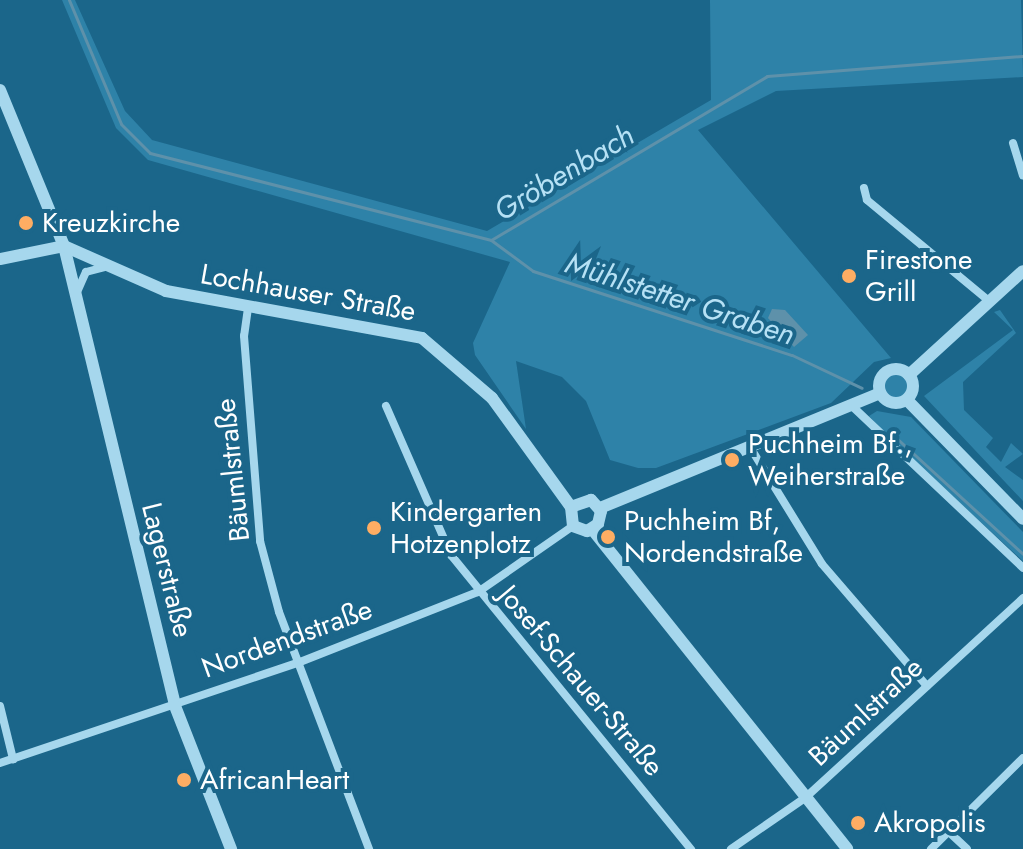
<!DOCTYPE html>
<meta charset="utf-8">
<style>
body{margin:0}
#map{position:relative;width:1023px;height:849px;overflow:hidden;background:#1b668a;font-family:Jost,sans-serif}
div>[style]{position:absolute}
.green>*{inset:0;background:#2e82a8}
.round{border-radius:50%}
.water>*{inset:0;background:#5e91aa}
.stream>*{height:3px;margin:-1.5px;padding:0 1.5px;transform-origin:1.5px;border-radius:1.5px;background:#5e91aa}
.minor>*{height:8px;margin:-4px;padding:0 4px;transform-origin:4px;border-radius:4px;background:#a6d7ed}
.tertiary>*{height:12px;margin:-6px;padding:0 6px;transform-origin:6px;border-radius:6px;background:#a6d7ed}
.tertiary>.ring{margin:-6px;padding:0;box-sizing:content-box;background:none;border:12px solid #a6d7ed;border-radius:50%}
.dots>*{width:22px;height:22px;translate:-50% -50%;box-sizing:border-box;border:4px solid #1b668a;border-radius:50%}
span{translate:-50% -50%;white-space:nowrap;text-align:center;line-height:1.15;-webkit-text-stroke:8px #1b668a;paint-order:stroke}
.poi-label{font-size:28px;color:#fff}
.left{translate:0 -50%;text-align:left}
.street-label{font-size:28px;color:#fff}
.water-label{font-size:30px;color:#b6e1f5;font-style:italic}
</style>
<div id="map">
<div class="green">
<div style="clip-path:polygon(62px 0,75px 0,125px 111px,152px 140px,487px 231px,711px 100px,710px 0,1021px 0,1023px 77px,776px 91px,698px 130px,891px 358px,874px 362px,831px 403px,656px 468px,638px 468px,610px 460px,586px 401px,562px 377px,516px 361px,526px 429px,475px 355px,473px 343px,510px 262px,148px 160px,116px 128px)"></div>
<div style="clip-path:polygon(1000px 310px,1016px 333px,963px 382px,964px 410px,993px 438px,986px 447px,1001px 462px,1011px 443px,1023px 454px,1005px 467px,1023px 480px,1023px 501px,924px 396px,1013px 330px,994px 312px)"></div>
<div class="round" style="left:882px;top:372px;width:28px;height:28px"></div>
<div style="clip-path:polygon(877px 411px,911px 417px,1023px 532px,1023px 561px,889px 438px,869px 416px)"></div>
</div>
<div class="water">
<div style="clip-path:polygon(772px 309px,785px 310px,808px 335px,794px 347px,768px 318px)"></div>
</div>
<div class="stream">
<div style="left:69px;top:0;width:134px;rotate:67.2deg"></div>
<div style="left:121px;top:124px;width:41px;rotate:45deg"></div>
<div style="left:150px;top:153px;width:352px;rotate:14.3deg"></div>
<div style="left:491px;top:240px;width:321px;rotate:-30.7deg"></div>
<div style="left:767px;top:76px;width:257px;rotate:-4.5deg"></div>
<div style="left:491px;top:240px;width:52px;rotate:36.4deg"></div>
<div style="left:533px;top:271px;width:272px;rotate:18deg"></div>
<div style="left:792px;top:355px;width:77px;rotate:25.2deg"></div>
<div style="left:892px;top:434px;width:178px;rotate:42.5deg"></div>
</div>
<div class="minor">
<div style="left:1013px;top:143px;width:34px;rotate:73deg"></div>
<div style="left:864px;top:188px;width:12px;rotate:76deg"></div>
<div style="left:867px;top:200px;width:158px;rotate:39.6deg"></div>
<div style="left:77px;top:292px;width:22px;rotate:-66deg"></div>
<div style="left:86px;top:272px;width:24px;rotate:-15deg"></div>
<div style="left:248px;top:308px;width:28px;rotate:98deg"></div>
<div style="left:244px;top:336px;width:206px;rotate:85.5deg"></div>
<div style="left:260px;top:541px;width:73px;rotate:75deg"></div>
<div style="left:279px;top:612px;width:254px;rotate:69.2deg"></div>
<div style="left:386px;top:406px;width:163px;rotate:66.4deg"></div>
<div style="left:451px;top:555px;width:380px;rotate:50.8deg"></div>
<div style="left:853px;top:407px;width:234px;rotate:43.4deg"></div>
<div style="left:750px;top:447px;width:137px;rotate:58.4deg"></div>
<div style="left:822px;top:564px;width:161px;rotate:49.3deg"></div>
<div style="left:0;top:706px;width:55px;rotate:76.2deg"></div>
<div style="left:0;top:763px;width:317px;rotate:-18.6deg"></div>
<div style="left:300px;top:662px;width:191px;rotate:-21.5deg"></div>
<div style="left:478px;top:592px;width:116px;rotate:-34.8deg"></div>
<div style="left:950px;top:833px;width:23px;rotate:43deg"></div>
<div style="left:731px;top:849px;width:90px;rotate:-34.6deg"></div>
<div style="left:805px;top:798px;width:296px;rotate:-42.5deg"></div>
<div style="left:931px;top:849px;width:129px;rotate:-44.7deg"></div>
</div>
<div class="tertiary">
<div style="left:0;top:90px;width:169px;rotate:67.7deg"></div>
<div style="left:64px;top:246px;width:473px;rotate:76.4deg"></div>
<div style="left:175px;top:706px;width:154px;rotate:68.6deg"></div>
<div style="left:0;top:259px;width:65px;rotate:-11.5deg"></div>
<div style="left:64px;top:246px;width:111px;rotate:23.8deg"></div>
<div style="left:166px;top:291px;width:260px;rotate:10.4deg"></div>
<div style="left:422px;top:338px;width:92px;rotate:40.6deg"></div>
<div style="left:492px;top:398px;width:135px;rotate:54.1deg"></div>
<div style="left:571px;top:507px;width:19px;rotate:84deg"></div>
<div style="left:573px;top:526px;width:15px;rotate:20deg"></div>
<div style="left:587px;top:531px;width:13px;rotate:-32deg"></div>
<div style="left:598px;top:524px;width:13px;rotate:-77deg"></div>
<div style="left:601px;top:511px;width:15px;rotate:-132deg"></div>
<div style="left:591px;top:500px;width:21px;rotate:161deg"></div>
<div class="ring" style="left:879px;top:369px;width:22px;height:22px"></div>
<div style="left:909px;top:375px;width:154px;rotate:-42.4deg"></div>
<div style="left:907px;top:400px;width:166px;rotate:45.7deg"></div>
<div style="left:600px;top:508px;width:303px;rotate:-22.3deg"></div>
<div style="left:592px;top:529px;width:409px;rotate:51.4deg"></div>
</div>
<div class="dots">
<div style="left:26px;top:223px;background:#fead63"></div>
<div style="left:849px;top:276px;background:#fead63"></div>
<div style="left:732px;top:460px;background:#fead63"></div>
<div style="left:374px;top:528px;background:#fead63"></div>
<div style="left:608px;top:537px;background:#fead63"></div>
<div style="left:184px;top:780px;background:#fead63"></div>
<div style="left:858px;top:823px;background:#fead63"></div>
</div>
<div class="poi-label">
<span class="left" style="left:42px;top:223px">Kreuzkirche</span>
<span class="left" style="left:865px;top:276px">Firestone<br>Grill</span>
<span class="left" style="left:748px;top:460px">Puchheim Bf.,<br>Weiherstraße</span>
<span class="left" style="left:390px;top:528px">Kindergarten<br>Hotzenplotz</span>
<span class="left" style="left:624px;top:537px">Puchheim Bf,<br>Nordendstraße</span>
<span class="left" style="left:200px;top:780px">AfricanHeart</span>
<span class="left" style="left:874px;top:823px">Akropolis</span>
</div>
<div class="street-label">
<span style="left:308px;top:293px;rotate:10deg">Lochhauser Straße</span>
<span style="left:233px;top:470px;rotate:-96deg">Bäumlstraße</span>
<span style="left:167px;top:570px;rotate:76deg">Lagerstraße</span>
<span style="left:287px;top:639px;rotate:-20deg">Nordendstraße</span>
<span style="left:581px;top:681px;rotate:50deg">Josef-Schauer-Straße</span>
<span style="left:866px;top:712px;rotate:-43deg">Bäumlstraße</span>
</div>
<div class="water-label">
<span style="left:564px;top:173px;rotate:-31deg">Gröbenbach</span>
<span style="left:680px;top:299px;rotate:18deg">Mühlstetter Graben</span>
</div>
</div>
